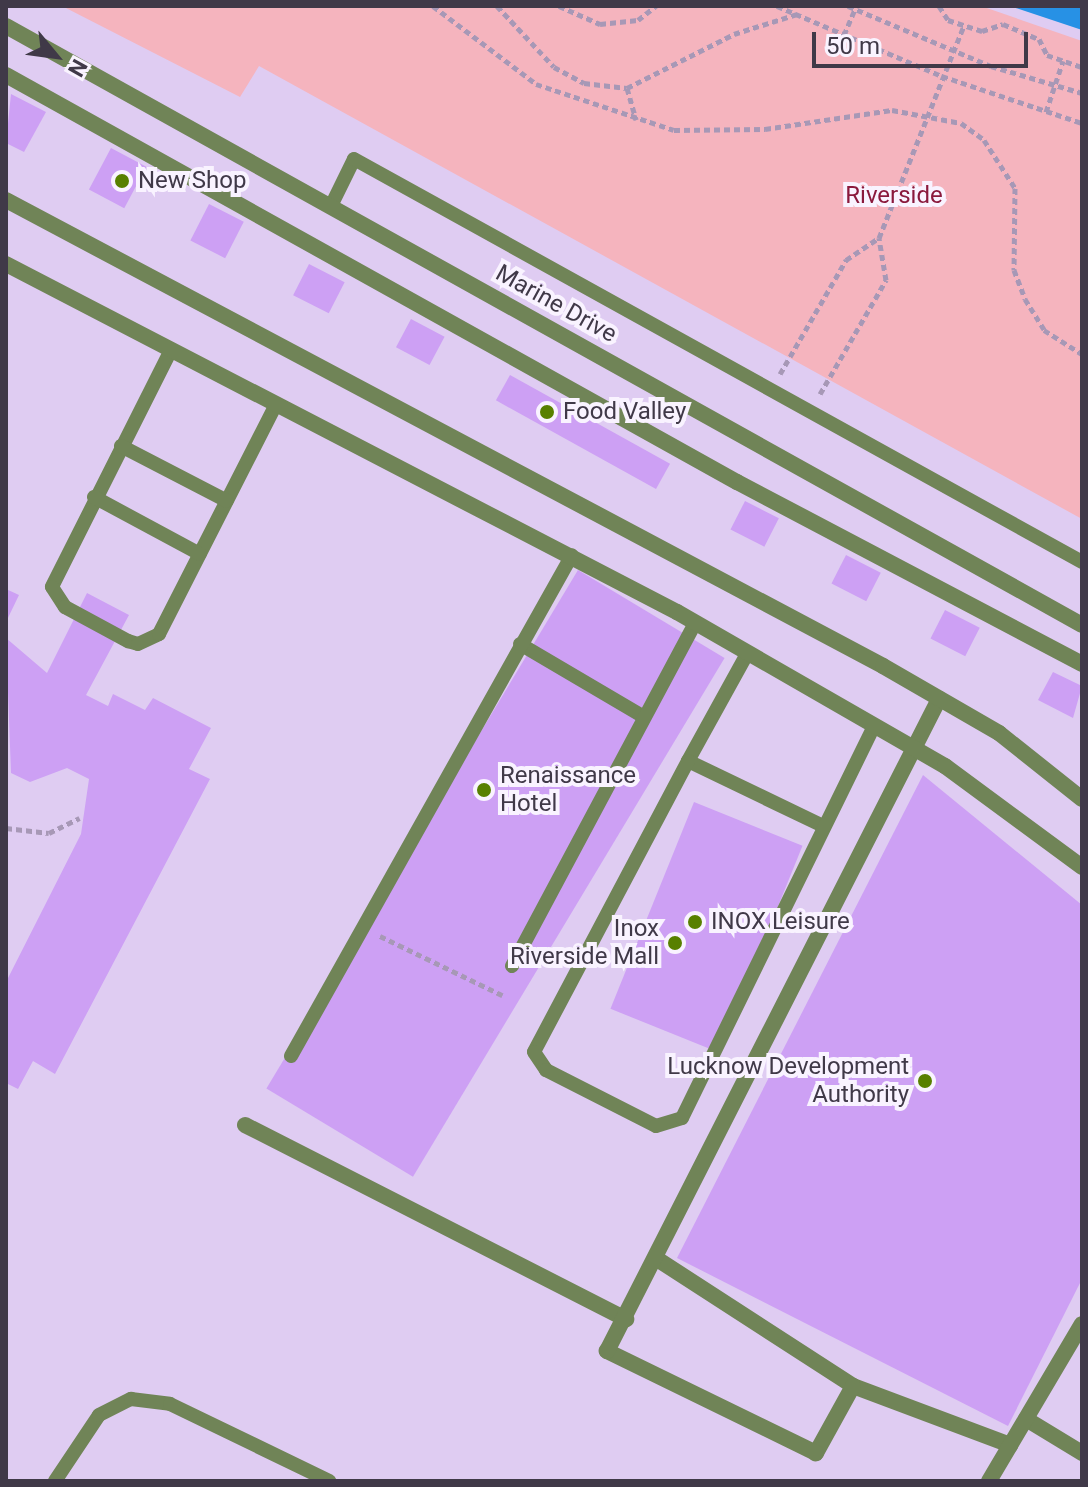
<!DOCTYPE html>
<style>
body{margin:0}
#map{position:relative;width:1088px;height:1487px;overflow:hidden;background:#dfccf2;font-family:Roboto,sans-serif}
div>[style]{position:absolute}
.green>*{inset:0;background:#f5b4be}
.water>*{inset:0;background:#2791e5}
.building>*{inset:0;background:#cda0f4;transform-origin:0 0}
.path>*{height:5px;margin-top:-2.5px;transform-origin:0;background:repeating-linear-gradient(90deg,#a798b6 0 6px,transparent 0 10px)}
.service>*{height:14px;margin:-7px;padding:0 7px;transform-origin:7px;border-radius:7px;background:#708457}
.minor>*{height:16px;margin:-8px;padding:0 8px;transform-origin:8px;border-radius:8px;background:#708457}
.tertiary>*{height:16px;margin:-8px;padding:0 8px;transform-origin:8px;border-radius:8px;background:#708457}
.dots>*{width:22px;height:22px;translate:-50% -50%;box-sizing:border-box;border:4px solid #f9f3ff;border-radius:50%}
span{translate:-50% -50%;white-space:nowrap;text-align:center;line-height:1.15;-webkit-text-stroke:8px #f9f3ff;paint-order:stroke}
.poi-label{font-size:24px;color:#403948}
.left{translate:0 -50%;text-align:left}
.right{translate:-100% -50%;text-align:right}
.park-label{font-size:24px;color:#8a193d}
.street-label{font-size:24px;color:#403948}
.frame{position:absolute;inset:0;border:8px solid #403948;pointer-events:none}
.north{position:absolute;left:16px;top:16px;width:80px;height:80px;-webkit-text-stroke:6px #f9f3ff;paint-order:stroke;rotate:119deg;font-size:22px;font-weight:700;line-height:32px;text-align:center;color:#403948}
.north::after{content:'';display:block;margin:auto;width:28px;height:36px;background:#403948;clip-path:polygon(50% 0,100% 100%,50% 72%,0 100%)}
.scale{position:absolute;left:812px;top:32px;width:216px;height:36px;box-sizing:border-box;border:4px solid #403948;border-top:0;padding-left:10px;font-size:24px;line-height:28px;white-space:nowrap;color:#403948;-webkit-text-stroke:6px #f9f3ff;paint-order:stroke}
</style>
<div id="map">
<div class="green">
<div style="clip-path:polygon(62px 6px,981px 6px,1082px 41px,1082px 519px,259px 66px,240px 97px)"></div>
</div>
<div class="water">
<div style="clip-path:polygon(1010px 6px,1082px 6px,1082px 30px)"></div>
</div>
<div class="building">
<div style="clip-path:polygon(11px 94px,46px 112px,24px 152px,6px 143px)"></div>
<div style="left:111px;top:148px;width:40px;height:47px;rotate:28deg"></div>
<div style="left:209px;top:204px;width:39px;height:41px;rotate:27deg"></div>
<div style="left:309px;top:264px;width:40px;height:35px;rotate:27deg"></div>
<div style="left:411px;top:319px;width:38px;height:32px;rotate:28deg"></div>
<div style="left:510px;top:375px;width:183px;height:29px;rotate:29deg"></div>
<div style="left:745px;top:501px;width:38px;height:32px;rotate:27deg"></div>
<div style="left:846px;top:555px;width:39px;height:32px;rotate:27deg"></div>
<div style="left:578px;top:570px;width:171px;height:605px;rotate:31deg"></div>
<div style="clip-path:polygon(6px 589px,19px 595px,6px 622px)"></div>
<div style="clip-path:polygon(87px 593px,129px 615px,86px 695px,108px 706px,113px 694px,145px 710px,153px 698px,211px 728px,189px 769px,210px 779px,55px 1074px,33px 1061px,18px 1089px,6px 1083px,6px 982px,81px 834px,89px 779px,67px 768px,30px 782px,11px 773px,6px 638px,47px 673px)"></div>
<div style="left:945px;top:610px;width:39px;height:32px;rotate:27deg"></div>
<div style="clip-path:polygon(1053px 672px,1082px 686px,1073px 718px,1038px 700px)"></div>
<div style="clip-path:polygon(923px 775px,1082px 905px,1082px 1279px,1008px 1426px,677px 1258px)"></div>
<div style="left:694px;top:802px;width:117px;height:223px;rotate:22deg"></div>
</div>
<div class="path">
<div style="left:433px;top:6px;width:129px;rotate:37.1deg"></div>
<div style="left:536px;top:84px;width:145px;rotate:18.4deg"></div>
<div style="left:674px;top:130px;width:91px;rotate:-0.6deg"></div>
<div style="left:765px;top:129px;width:128px;rotate:-8.5deg"></div>
<div style="left:892px;top:110px;width:70px;rotate:10.7deg"></div>
<div style="left:961px;top:123px;width:29px;rotate:36deg"></div>
<div style="left:984px;top:140px;width:57px;rotate:57.1deg"></div>
<div style="left:1015px;top:188px;width:82px;rotate:90.7deg"></div>
<div style="left:1014px;top:270px;width:31px;rotate:69deg"></div>
<div style="left:1025px;top:299px;width:36px;rotate:58deg"></div>
<div style="left:1044px;top:330px;width:45px;rotate:32.3deg"></div>
<div style="left:497px;top:6px;width:83px;rotate:46.9deg"></div>
<div style="left:554px;top:67px;width:34px;rotate:28deg"></div>
<div style="left:584px;top:83px;width:43px;rotate:6.6deg"></div>
<div style="left:627px;top:88px;width:33px;rotate:74deg"></div>
<div style="left:559px;top:6px;width:45px;rotate:23.7deg"></div>
<div style="left:600px;top:24px;width:38px;rotate:-6deg"></div>
<div style="left:638px;top:20px;width:23px;rotate:-38deg"></div>
<div style="left:777px;top:6px;width:179px;rotate:23deg"></div>
<div style="left:942px;top:76px;width:148px;rotate:18.6deg"></div>
<div style="left:848px;top:6px;width:155px;rotate:22.8deg"></div>
<div style="left:991px;top:66px;width:95px;rotate:16.5deg"></div>
<div style="left:939px;top:6px;width:17px;rotate:57deg"></div>
<div style="left:948px;top:20px;width:36px;rotate:18deg"></div>
<div style="left:982px;top:31px;width:22px;rotate:-18deg"></div>
<div style="left:1003px;top:24px;width:39px;rotate:23deg"></div>
<div style="left:1039px;top:39px;width:18px;rotate:63deg"></div>
<div style="left:1047px;top:55px;width:37px;rotate:19deg"></div>
<div style="left:844px;top:35px;width:30px;rotate:-67deg"></div>
<div style="left:627px;top:88px;width:120px;rotate:-26.8deg"></div>
<div style="left:734px;top:34px;width:66px;rotate:-17.6deg"></div>
<div style="left:1046px;top:112px;width:54px;rotate:-71.6deg"></div>
<div style="left:780px;top:374px;width:132px;rotate:-59.9deg"></div>
<div style="left:846px;top:260px;width:40px;rotate:-34deg"></div>
<div style="left:820px;top:394px;width:132px;rotate:-59.9deg"></div>
<div style="left:886px;top:280px;width:43px;rotate:-99.5deg"></div>
<div style="left:879px;top:238px;width:229px;rotate:-68.2deg"></div>
<div style="left:6px;top:828px;width:43px;rotate:6.6deg"></div>
<div style="left:49px;top:833px;width:34px;rotate:-26deg"></div>
<div style="left:380px;top:936px;width:136px;rotate:25.8deg"></div>
</div>
<div class="service">
<div style="left:331px;top:206px;width:52px;rotate:-63.9deg"></div>
<div style="left:354px;top:159px;width:832px;rotate:28.97deg"></div>
<div style="left:171px;top:350px;width:265px;rotate:116.7deg"></div>
<div style="left:52px;top:587px;width:24px;rotate:57deg"></div>
<div style="left:65px;top:607px;width:72px;rotate:28.4deg"></div>
<div style="left:128px;top:641px;width:10px;rotate:17deg"></div>
<div style="left:138px;top:644px;width:23px;rotate:-25deg"></div>
<div style="left:159px;top:634px;width:258px;rotate:-63deg"></div>
<div style="left:121px;top:446px;width:119px;rotate:27.4deg"></div>
<div style="left:94px;top:497px;width:120px;rotate:28.3deg"></div>
<div style="left:520px;top:644px;width:144px;rotate:30.5deg"></div>
<div style="left:747px;top:654px;width:122px;rotate:118.9deg"></div>
<div style="left:688px;top:761px;width:150px;rotate:25.7deg"></div>
<div style="left:688px;top:761px;width:329px;rotate:117.9deg"></div>
<div style="left:534px;top:1052px;width:22px;rotate:56deg"></div>
<div style="left:546px;top:1070px;width:123px;rotate:27deg"></div>
<div style="left:656px;top:1126px;width:27px;rotate:-17deg"></div>
<div style="left:682px;top:1118px;width:436px;rotate:-63.9deg"></div>
<div style="left:512px;top:966px;width:389px;rotate:-61.9deg"></div>
<div style="left:291px;top:1056px;width:574px;rotate:-60.71deg"></div>
<div style="left:55px;top:1481px;width:79px;rotate:-56.3deg"></div>
<div style="left:99px;top:1415px;width:36px;rotate:-27deg"></div>
<div style="left:131px;top:1399px;width:39px;rotate:7deg"></div>
<div style="left:170px;top:1404px;width:177px;rotate:25.8deg"></div>
</div>
<div class="minor">
<div style="left:245px;top:1125px;width:428px;rotate:27deg"></div>
<div style="left:657px;top:1259px;width:234px;rotate:32.9deg"></div>
<div style="left:853px;top:1386px;width:168px;rotate:20.6deg"></div>
<div style="left:853px;top:1386px;width:77px;rotate:118.9deg"></div>
<div style="left:816px;top:1453px;width:233px;rotate:-154deg"></div>
<div style="left:607px;top:1351px;width:732px;rotate:-63.01deg"></div>
<div style="left:1026px;top:1419px;width:66px;rotate:31.3deg"></div>
<div style="left:989px;top:1481px;width:182px;rotate:-59.4deg"></div>
</div>
<div class="tertiary">
<div style="left:6px;top:26px;width:1231px;rotate:29.1deg"></div>
<div style="left:6px;top:75px;width:837px;rotate:29.11deg"></div>
<div style="left:737px;top:482px;width:390px;rotate:27.8deg"></div>
<div style="left:6px;top:200px;width:993px;rotate:27.98deg"></div>
<div style="left:883px;top:666px;width:134px;rotate:30deg"></div>
<div style="left:999px;top:733px;width:106px;rotate:38.5deg"></div>
<div style="left:6px;top:264px;width:756px;rotate:27.41deg"></div>
<div style="left:677px;top:612px;width:309px;rotate:29.9deg"></div>
<div style="left:945px;top:766px;width:170px;rotate:36.4deg"></div>
</div>
<div class="dots">
<div style="left:122px;top:181px;background:#588000"></div>
<div style="left:547px;top:412px;background:#588000"></div>
<div style="left:484px;top:790px;background:#588000"></div>
<div style="left:695px;top:922px;background:#588000"></div>
<div style="left:675px;top:943px;background:#588000"></div>
<div style="left:925px;top:1081px;background:#588000"></div>
</div>
<div class="poi-label">
<span class="left" style="left:138px;top:181px">New Shop</span>
<span class="left" style="left:563px;top:412px">Food Valley</span>
<span class="left" style="left:500px;top:790px">Renaissance<br>Hotel</span>
<span class="left" style="left:711px;top:922px">INOX Leisure</span>
<span class="right" style="left:659px;top:943px">Inox<br>Riverside Mall</span>
<span class="right" style="left:909px;top:1081px">Lucknow Development<br>Authority</span>
</div>
<div class="park-label">
<span style="left:894px;top:196px">Riverside</span>
</div>
<div class="street-label">
<span style="left:556px;top:304px;rotate:29deg">Marine Drive</span>
</div>
<div class="frame"></div>
<div class="north">N</div>
<div class="scale">50 m</div>
</div>
